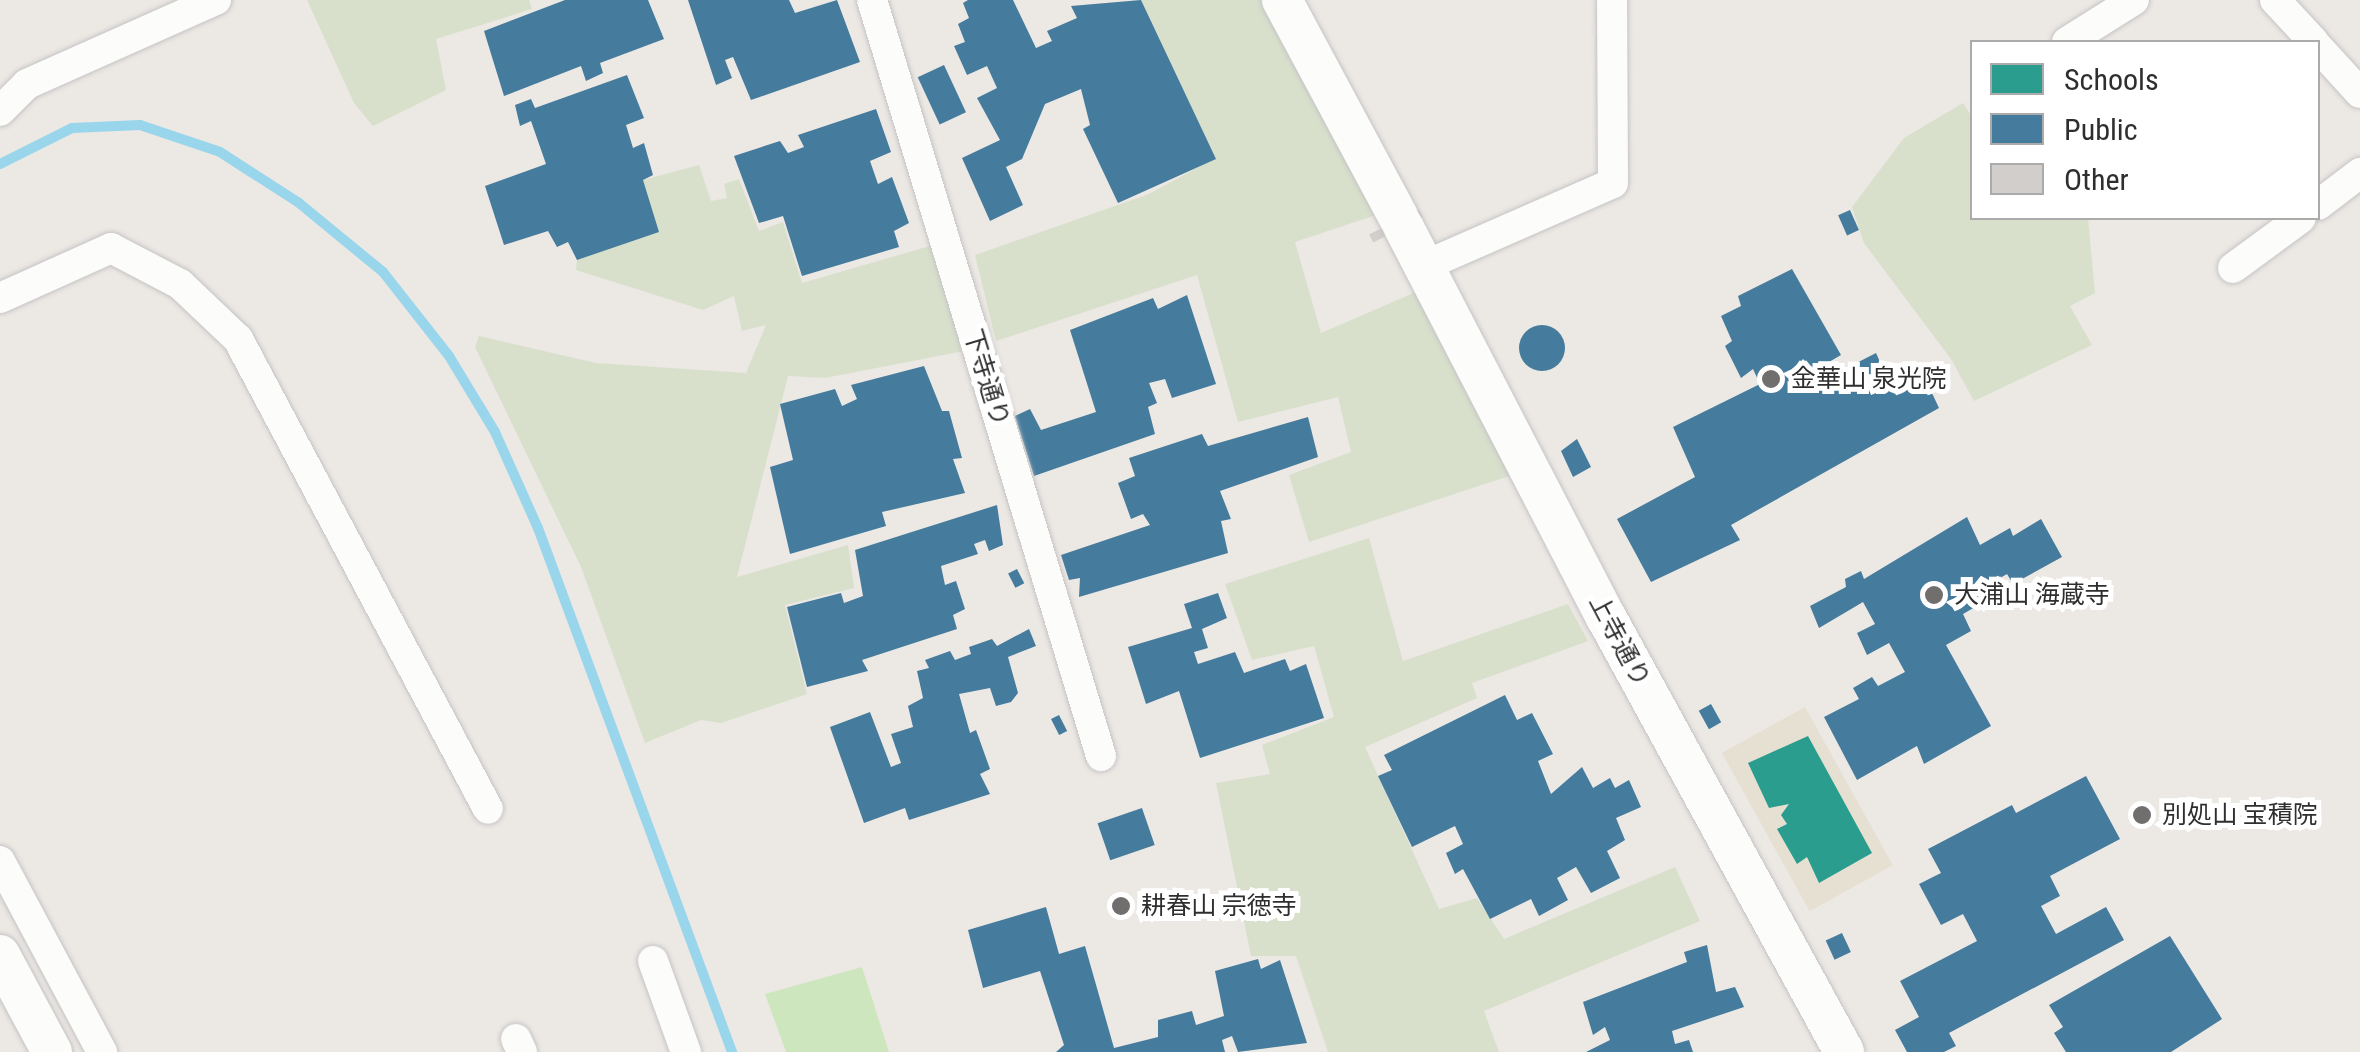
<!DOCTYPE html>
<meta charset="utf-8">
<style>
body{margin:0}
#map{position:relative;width:2360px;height:1052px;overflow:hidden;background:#ece8e4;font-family:"Roboto Condensed","Noto Sans JP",sans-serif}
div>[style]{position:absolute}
.education>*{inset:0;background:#e6e0d3;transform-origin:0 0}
.green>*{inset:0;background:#cee6be}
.cemetery>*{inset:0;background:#d8e0cc}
.schools>*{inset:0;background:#2a9d8f}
.public>*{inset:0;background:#457b9d;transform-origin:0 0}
.round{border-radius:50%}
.stream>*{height:10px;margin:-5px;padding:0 5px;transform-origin:5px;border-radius:5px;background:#99d6ec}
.building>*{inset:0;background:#d1cecb;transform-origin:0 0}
.roads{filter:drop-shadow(0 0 2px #c5c4c5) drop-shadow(0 0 2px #c5c4c5)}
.minor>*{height:30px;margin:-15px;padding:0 15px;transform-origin:15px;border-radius:15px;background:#fcfcfb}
.tertiary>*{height:40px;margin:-20px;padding:0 20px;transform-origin:20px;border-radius:20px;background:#fcfcfb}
.dots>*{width:28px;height:28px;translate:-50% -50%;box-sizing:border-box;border:5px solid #fff;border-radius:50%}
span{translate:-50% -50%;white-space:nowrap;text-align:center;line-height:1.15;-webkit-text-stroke:10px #fff;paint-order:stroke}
.street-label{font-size:25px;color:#2e2e2e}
.poi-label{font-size:25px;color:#2e2e2e}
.left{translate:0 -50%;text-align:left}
.legend{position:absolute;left:1970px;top:40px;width:350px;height:180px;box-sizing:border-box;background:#fff;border:2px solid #ababab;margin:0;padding:12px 18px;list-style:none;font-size:30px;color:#2e2e2e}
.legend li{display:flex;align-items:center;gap:20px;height:50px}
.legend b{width:50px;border:2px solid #ababab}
</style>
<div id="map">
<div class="education">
<div style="left:1805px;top:707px;width:181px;height:95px;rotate:61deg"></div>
</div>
<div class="green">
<div style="clip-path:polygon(862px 967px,889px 1052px,786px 1052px,765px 994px)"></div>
</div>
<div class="cemetery">
<div style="clip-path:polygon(307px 0,529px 0,532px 9px,436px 39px,446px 90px,373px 126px,354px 103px)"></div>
<div style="clip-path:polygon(1141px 0,1262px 0,1376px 215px,1295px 242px,1321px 333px,1416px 292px,1512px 475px,1309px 542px,1289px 475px,1351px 452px,1338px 397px,1238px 422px,1197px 275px,996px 341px,975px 255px,1149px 194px,1215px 158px)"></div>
<div style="clip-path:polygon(1963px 103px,1972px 117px,1972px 218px,2088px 218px,2095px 293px,2070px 306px,2092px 345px,1974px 401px,1951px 359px,1864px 243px,1852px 207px,1904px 138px)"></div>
<div style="clip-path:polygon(699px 165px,711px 201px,727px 198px,724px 184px,739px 179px,759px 231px,783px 222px,802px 283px,930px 246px,964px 351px,825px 378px,788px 376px,737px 577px,848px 545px,854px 588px,785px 605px,807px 694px,721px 723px,701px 720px,645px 743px,581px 567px,475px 347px,479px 336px,596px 363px,746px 373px,766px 325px,742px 331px,734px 296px,703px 310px,576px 270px,577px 260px,643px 180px)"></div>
<div style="clip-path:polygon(1369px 538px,1403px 661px,1568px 604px,1588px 641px,1472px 683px,1477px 698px,1365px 747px,1439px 909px,1477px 898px,1504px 939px,1675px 867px,1700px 921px,1484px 1011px,1499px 1052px,1328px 1052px,1296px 956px,1251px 956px,1216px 783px,1270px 774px,1262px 745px,1334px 717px,1314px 646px,1252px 660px,1225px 584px)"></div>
</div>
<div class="schools">
<div style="clip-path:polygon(1808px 736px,1872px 853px,1819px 883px,1807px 857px,1797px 864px,1777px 829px,1787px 824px,1781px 815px,1789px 804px,1769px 808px,1748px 763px)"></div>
</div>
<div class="public">
<div style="clip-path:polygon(565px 0,648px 0,664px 39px,600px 63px,603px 73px,586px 81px,581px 66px,504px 96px,484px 31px)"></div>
<div style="clip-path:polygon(688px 0,789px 0,795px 13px,837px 0,860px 62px,751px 100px,733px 57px,725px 60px,732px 78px,716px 85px)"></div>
<div style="clip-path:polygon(968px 0,1013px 0,1036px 48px,1052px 41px,1047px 31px,1077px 18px,1071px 6px,1141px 0,1216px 159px,1118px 203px,1083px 129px,1090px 125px,1081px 89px,1045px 104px,1022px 159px,1006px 167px,1023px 205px,990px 221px,962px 158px,1000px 140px,977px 98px,997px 88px,987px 66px,967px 75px,954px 46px,965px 42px,958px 24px,969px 18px,963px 3px)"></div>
<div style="left:944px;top:65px;width:52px;height:29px;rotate:65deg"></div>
<div style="clip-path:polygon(627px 75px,644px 118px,626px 125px,633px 148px,644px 143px,653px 175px,643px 180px,659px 232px,577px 260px,568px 242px,557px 247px,548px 231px,504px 245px,485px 186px,546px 164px,531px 121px,520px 126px,515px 105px,531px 99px,535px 108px)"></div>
<div style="clip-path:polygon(876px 109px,891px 152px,870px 161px,878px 184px,892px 177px,909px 223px,894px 231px,899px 247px,802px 276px,783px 216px,759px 223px,734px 156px,780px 141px,788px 153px,804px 147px,798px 135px)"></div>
<div style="left:1850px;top:210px;width:22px;height:13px;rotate:66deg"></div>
<div style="clip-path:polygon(1792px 269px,1841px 355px,1829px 362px,1835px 374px,1876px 353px,1894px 393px,1924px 376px,1939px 408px,1731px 525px,1740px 540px,1651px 582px,1617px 519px,1695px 477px,1673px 427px,1760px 384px,1753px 369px,1741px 378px,1725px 346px,1732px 341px,1721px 316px,1741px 306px,1738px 296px)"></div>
<div style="clip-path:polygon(1187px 295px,1216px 384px,1172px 398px,1165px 379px,1149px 383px,1157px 403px,1148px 407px,1155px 434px,1034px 476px,1015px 416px,1030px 409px,1041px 430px,1096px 412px,1070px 330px,1153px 298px,1158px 309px)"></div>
<div class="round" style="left:1519px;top:325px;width:46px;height:46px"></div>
<div style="clip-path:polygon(924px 366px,942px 411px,949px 411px,962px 458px,953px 459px,965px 493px,882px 512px,886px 526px,790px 554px,770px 467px,793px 460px,780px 404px,835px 389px,842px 406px,857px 399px,851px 385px)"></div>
<div style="clip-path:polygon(1308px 417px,1318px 457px,1220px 491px,1231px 519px,1221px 521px,1228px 553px,1079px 597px,1080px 578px,1069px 580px,1061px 555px,1150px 525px,1143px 514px,1131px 519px,1118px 483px,1135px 476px,1129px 458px,1202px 434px,1208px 446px)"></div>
<div style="clip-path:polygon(1577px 439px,1591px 467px,1573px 477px,1561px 451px)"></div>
<div style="clip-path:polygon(997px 505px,1003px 545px,989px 551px,985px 540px,974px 544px,978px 554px,941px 566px,945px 585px,956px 581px,965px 609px,953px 615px,957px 629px,862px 660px,868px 671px,807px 687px,787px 607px,841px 593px,844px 603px,863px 596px,855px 550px)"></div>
<div style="clip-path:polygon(1967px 517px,1980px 545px,2010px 528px,2013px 536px,2041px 519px,2062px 557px,2013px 584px,2007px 574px,1975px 592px,1982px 603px,1963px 614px,1971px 631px,1946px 645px,1991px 726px,1924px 764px,1917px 746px,1857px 780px,1824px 717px,1859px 699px,1853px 688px,1872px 677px,1878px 686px,1905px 672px,1889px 643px,1867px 655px,1857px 633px,1875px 624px,1863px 602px,1819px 628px,1810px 606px,1846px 587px,1845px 579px,1861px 571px,1864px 579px)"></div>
<div style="left:1017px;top:569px;width:16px;height:10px;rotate:63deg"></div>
<div style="clip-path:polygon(1218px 593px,1227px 618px,1202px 629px,1208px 648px,1194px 652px,1198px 664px,1235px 652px,1244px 673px,1285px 659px,1290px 671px,1306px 664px,1324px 718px,1200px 758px,1179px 691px,1146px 704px,1128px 647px,1192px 628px,1184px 604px)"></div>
<div style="clip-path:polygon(1029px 629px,1036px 646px,1008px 657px,1018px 693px,1011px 702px,996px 706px,990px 688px,959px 694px,970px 733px,976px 730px,990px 769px,980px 774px,990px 794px,909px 820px,905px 808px,864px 823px,830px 727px,870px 712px,891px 767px,901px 763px,891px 734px,913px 727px,908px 706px,923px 698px,917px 671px,929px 668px,925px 660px,950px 651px,955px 660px,971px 654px,969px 647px,992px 639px,997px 646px)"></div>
<div style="clip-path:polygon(1505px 695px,1517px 720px,1532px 713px,1553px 754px,1538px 761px,1551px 794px,1582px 767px,1593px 788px,1610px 778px,1615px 788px,1629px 780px,1641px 807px,1616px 818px,1625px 840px,1607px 851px,1620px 878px,1591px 893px,1576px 867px,1557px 878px,1568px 900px,1539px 916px,1531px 899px,1490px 919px,1463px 869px,1455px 874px,1446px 853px,1463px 844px,1455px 826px,1412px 847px,1378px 776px,1392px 770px,1384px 755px)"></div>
<div style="left:1711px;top:704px;width:21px;height:14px;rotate:61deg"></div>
<div style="left:1059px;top:715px;width:18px;height:9px;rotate:63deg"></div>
<div style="clip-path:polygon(2086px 776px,2120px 839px,2050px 876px,2060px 896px,2041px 906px,2056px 934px,2106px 907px,2124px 940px,1949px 1033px,1956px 1046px,1944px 1052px,1907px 1052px,1895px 1030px,1919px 1017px,1900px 981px,1977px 941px,1963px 914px,1941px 925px,1919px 884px,1941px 873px,1928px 849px,2012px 805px,2016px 813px)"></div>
<div style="left:1142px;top:808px;width:39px;height:47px;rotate:71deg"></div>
<div style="clip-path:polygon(1046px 907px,1059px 954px,1085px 946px,1114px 1048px,1158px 1037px,1158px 1020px,1192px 1011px,1196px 1025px,1224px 1016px,1215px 971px,1258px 959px,1261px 969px,1280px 960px,1307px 1043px,1238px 1052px,1232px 1036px,1222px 1040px,1225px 1052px,1056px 1052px,1064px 1045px,1040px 971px,983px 988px,968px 930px)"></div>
<div style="left:1842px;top:933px;width:21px;height:18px;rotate:65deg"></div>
<div style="clip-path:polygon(2170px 936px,2222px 1019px,2171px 1052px,2066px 1052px,2054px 1033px,2063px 1027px,2049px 1005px)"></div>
<div style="clip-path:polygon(1707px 945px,1716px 992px,1735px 987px,1744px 1007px,1672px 1031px,1675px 1044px,1689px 1040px,1693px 1052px,1586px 1052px,1610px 1040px,1605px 1027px,1593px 1035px,1583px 1002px,1687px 962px,1684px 952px)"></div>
</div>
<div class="stream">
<div style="left:0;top:164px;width:80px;rotate:-26.6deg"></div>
<div style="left:72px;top:128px;width:68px;rotate:-2.5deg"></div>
<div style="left:140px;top:125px;width:84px;rotate:18.6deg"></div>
<div style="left:220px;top:152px;width:94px;rotate:32.8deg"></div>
<div style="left:299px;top:203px;width:109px;rotate:39.4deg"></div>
<div style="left:383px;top:272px;width:107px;rotate:51.8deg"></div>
<div style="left:449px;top:356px;width:89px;rotate:58.8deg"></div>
<div style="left:495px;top:432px;width:105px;rotate:65.9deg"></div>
<div style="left:538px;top:528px;width:559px;rotate:69.68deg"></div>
</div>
<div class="building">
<div style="left:1419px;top:209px;width:9px;height:56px;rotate:63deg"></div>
</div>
<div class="roads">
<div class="minor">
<div style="left:872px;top:0;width:790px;rotate:73.15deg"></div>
<div style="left:2275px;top:0;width:57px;rotate:47.1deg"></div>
<div style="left:2067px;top:42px;width:79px;rotate:-32.1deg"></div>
<div style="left:2318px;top:47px;width:62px;rotate:47.6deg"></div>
<div style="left:0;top:111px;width:38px;rotate:-45deg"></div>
<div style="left:27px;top:84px;width:207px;rotate:-24deg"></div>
<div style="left:2318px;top:205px;width:53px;rotate:-37.3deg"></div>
<div style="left:1424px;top:266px;width:206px;rotate:-23.7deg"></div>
<div style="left:1613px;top:183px;width:183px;rotate:-90.3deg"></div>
<div style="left:2233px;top:268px;width:84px;rotate:-36.3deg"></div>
<div style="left:0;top:298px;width:122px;rotate:-24.2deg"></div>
<div style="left:111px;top:248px;width:78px;rotate:27.6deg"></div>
<div style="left:180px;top:284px;width:80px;rotate:43.5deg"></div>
<div style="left:238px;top:339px;width:532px;rotate:61.99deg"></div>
<div style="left:0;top:861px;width:217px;rotate:61.9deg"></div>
<div style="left:653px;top:961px;width:97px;rotate:70.1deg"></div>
<div style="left:516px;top:1039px;width:14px;rotate:65deg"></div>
</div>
<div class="tertiary">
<div style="left:1282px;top:0;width:247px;rotate:61.8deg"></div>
<div style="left:1403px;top:226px;width:441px;rotate:62.6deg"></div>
<div style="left:1606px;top:617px;width:496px;rotate:61.3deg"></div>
<div style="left:0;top:955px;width:110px;rotate:61.8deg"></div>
</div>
</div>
<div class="dots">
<div style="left:1771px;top:379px;background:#706f6e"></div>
<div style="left:1934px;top:595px;background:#706f6e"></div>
<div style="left:2142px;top:815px;background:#706f6e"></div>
<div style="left:1121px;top:906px;background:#706f6e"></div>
</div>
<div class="street-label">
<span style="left:986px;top:378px;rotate:73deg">下寺通り</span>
<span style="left:1619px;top:641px;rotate:62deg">上寺通り</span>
</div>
<div class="poi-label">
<span class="left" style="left:1791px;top:379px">金華山 泉光院</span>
<span class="left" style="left:1954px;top:595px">大浦山 海蔵寺</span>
<span class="left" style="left:2162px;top:815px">別処山 宝積院</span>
<span class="left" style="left:1141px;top:906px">耕春山 宗徳寺</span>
</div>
<ul class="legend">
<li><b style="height:28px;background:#2a9d8f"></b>Schools</li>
<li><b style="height:28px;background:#457b9d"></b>Public</li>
<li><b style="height:28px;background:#d1cecb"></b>Other</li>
</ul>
</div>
